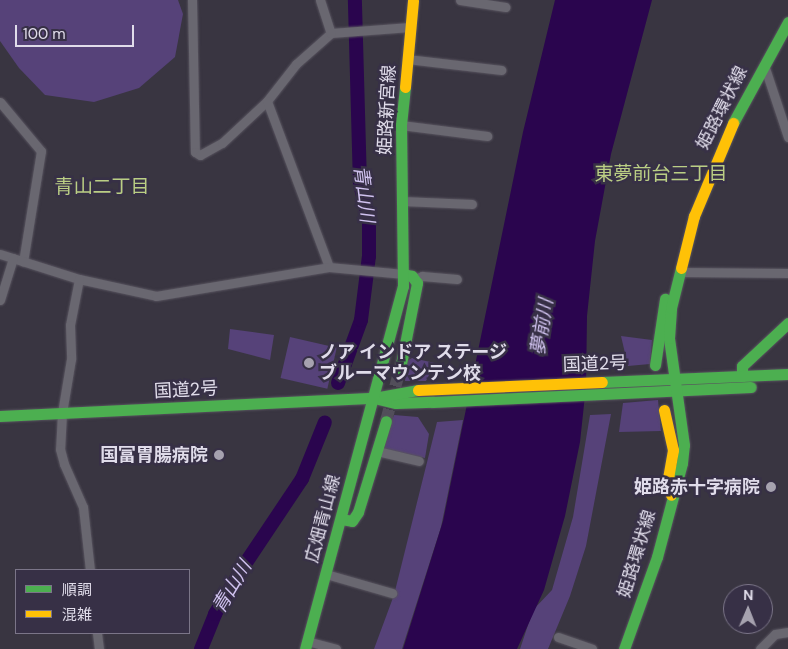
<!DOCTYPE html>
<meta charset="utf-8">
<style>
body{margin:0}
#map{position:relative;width:788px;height:649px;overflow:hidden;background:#393541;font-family:"DM Sans","Noto Sans JP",sans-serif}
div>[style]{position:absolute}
.green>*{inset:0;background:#564279;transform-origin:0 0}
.water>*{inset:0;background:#2a054e}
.river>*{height:14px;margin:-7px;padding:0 7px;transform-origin:7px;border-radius:7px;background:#2a054e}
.secondary-tunnel>*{height:12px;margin-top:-6px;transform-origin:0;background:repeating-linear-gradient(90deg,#524e5a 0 12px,transparent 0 18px)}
.roads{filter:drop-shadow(0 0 1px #57535e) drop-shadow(0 0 1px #57535e)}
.street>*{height:9px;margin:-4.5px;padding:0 4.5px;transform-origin:4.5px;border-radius:4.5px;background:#696770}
.fast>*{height:11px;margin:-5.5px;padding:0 5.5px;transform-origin:5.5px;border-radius:5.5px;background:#4caf50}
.slow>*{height:11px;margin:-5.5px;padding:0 5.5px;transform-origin:5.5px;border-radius:5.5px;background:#ffc107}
.dots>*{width:14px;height:14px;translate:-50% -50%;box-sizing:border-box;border:2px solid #373046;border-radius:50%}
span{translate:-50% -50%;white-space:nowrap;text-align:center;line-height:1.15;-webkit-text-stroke:5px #373046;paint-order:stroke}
.street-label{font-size:18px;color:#e0dcea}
.poi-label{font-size:18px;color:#e0dcea;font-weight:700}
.left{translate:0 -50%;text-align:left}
.right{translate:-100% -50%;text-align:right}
.neighbourhood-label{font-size:19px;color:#bace84}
.water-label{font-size:19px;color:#d0c2ef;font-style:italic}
.legend{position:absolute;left:15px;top:569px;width:175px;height:65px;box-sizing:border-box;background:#373046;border:1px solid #7b7588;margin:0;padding:6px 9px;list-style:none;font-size:15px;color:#e0dcea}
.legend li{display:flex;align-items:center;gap:10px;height:25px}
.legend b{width:25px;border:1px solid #7b7588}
.north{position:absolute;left:723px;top:584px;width:50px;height:50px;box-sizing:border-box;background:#373046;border:1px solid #7b7588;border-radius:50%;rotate:1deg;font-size:14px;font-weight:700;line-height:20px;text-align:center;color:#e0dcea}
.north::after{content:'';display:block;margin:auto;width:18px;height:22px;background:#a6a2af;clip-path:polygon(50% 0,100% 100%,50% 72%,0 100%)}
.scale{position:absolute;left:15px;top:25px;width:119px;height:22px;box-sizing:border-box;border:2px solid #e0dcea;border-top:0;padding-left:6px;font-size:15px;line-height:18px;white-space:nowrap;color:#e0dcea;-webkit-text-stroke:4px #373046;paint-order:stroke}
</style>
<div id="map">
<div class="green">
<div style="clip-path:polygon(0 0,178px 0,183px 14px,175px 57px,139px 88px,94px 102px,45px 95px,19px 68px,0 41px)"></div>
<div style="clip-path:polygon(230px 329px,274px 335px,270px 360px,228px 349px)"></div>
<div style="clip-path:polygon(621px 336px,652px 340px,650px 364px,628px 366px)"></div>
<div style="left:290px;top:337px;width:48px;height:42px;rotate:13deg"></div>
<div style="clip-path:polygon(412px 358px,435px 363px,426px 381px,405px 381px,407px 361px)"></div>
<div style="clip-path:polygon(658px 400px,661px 431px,619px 432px,623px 403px)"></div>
<div style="clip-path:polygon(611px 414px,586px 546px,570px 596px,548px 649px,520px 649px,533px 610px,552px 590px,573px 517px,590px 415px)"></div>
<div style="clip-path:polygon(394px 415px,418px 417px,429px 434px,425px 458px,381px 448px)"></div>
<div style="clip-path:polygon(463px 420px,441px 527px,402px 649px,374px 649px,394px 595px,437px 422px)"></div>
</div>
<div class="water">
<div style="clip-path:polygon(555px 0,652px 0,611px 154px,595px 241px,587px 316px,586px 386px,580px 442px,565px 516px,544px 590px,517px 649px,403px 649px,443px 521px,523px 132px)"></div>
</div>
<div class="river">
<div style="left:338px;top:383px;width:67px;rotate:-69.9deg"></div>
<div style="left:361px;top:320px;width:64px;rotate:-82.9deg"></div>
<div style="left:369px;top:256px;width:36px;rotate:-90deg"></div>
<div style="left:369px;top:220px;width:37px;rotate:-104deg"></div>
<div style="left:360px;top:184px;width:184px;rotate:-91.6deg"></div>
<div style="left:201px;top:649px;width:38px;rotate:-68deg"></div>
<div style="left:215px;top:614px;width:55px;rotate:-59.2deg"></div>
<div style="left:243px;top:567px;width:106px;rotate:-56.2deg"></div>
<div style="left:302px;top:479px;width:61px;rotate:-68deg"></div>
</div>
<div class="secondary-tunnel">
<div style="left:386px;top:421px;width:54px;rotate:-74.9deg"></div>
</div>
<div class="roads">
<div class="street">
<div style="left:192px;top:0;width:152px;rotate:88.9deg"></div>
<div style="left:195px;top:152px;width:6px;rotate:31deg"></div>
<div style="left:200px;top:155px;width:25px;rotate:-29deg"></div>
<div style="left:222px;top:143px;width:62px;rotate:-43deg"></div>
<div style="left:267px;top:101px;width:47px;rotate:-51.9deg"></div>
<div style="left:296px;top:64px;width:47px;rotate:-41.5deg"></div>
<div style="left:331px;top:33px;width:79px;rotate:-4.3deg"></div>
<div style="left:320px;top:0;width:35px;rotate:72deg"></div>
<div style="left:460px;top:0;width:46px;rotate:8.8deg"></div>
<div style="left:407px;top:59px;width:95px;rotate:6.7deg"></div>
<div style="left:764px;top:65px;width:76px;rotate:71.6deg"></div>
<div style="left:267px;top:101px;width:177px;rotate:69.5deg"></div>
<div style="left:0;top:102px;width:64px;rotate:50.1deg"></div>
<div style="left:41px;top:151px;width:112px;rotate:99.2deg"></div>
<div style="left:401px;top:125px;width:87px;rotate:7.3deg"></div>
<div style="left:402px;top:201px;width:70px;rotate:2.5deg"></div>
<div style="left:0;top:254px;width:83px;rotate:17.6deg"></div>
<div style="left:79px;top:279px;width:79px;rotate:12.4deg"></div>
<div style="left:156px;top:296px;width:175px;rotate:-9.5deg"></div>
<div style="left:329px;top:267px;width:75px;rotate:5.3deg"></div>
<div style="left:680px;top:272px;width:108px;rotate:0.5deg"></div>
<div style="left:79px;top:279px;width:47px;rotate:101.1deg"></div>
<div style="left:70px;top:325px;width:34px;rotate:88deg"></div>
<div style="left:71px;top:359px;width:55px;rotate:99.5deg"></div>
<div style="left:62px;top:413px;width:36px;rotate:93deg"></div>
<div style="left:60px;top:449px;width:16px;rotate:75deg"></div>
<div style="left:64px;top:464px;width:47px;rotate:66.2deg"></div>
<div style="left:83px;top:507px;width:63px;rotate:83.7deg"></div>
<div style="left:415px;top:279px;width:8px;rotate:-23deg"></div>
<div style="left:422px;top:276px;width:35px;rotate:5deg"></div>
<div style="left:0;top:300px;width:44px;rotate:-72.8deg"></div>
<div style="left:377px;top:451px;width:43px;rotate:13.4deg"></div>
<div style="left:326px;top:574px;width:69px;rotate:16.1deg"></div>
<div style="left:97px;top:633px;width:16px;rotate:83deg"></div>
<div style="left:558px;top:637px;width:36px;rotate:19deg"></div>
<div style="left:307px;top:641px;width:30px;rotate:15deg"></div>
<div style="left:760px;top:649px;width:21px;rotate:-45deg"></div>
<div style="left:775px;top:634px;width:13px;rotate:-9deg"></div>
</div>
<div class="fast">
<div style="left:733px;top:123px;width:115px;rotate:-61.4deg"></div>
<div style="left:655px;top:365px;width:67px;rotate:-81.4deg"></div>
<div style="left:400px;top:369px;width:88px;rotate:-78.8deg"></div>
<div style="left:417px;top:283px;width:9px;rotate:-126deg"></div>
<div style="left:412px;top:276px;width:8px;rotate:-166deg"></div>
<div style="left:742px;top:376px;width:10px;rotate:-90deg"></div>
<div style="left:742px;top:366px;width:63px;rotate:-43.1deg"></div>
<div style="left:602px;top:382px;width:186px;rotate:-2.5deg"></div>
<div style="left:378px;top:399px;width:18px;rotate:13deg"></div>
<div style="left:396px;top:403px;width:37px;rotate:-2deg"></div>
<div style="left:433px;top:402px;width:318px;rotate:-2.7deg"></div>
<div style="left:0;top:416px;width:374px;rotate:-2.8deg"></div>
<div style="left:374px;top:398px;width:45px;rotate:-10.3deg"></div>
<div style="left:341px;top:519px;width:11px;rotate:10deg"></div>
<div style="left:352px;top:521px;width:11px;rotate:-56deg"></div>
<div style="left:358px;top:512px;width:95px;rotate:-72.9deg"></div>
<div style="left:305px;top:649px;width:376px;rotate:-74.9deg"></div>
<div style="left:403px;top:286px;width:161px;rotate:-90.7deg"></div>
<div style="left:401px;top:125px;width:38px;rotate:-84deg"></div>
<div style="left:624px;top:649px;width:98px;rotate:-70.3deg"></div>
<div style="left:657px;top:557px;width:97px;rotate:-75.1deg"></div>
<div style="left:682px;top:463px;width:18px;rotate:-84deg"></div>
<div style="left:684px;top:445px;width:108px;rotate:-98deg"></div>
<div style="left:669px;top:338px;width:30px;rotate:-86deg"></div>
<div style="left:671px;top:308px;width:41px;rotate:-76deg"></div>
</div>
<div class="slow">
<div style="left:405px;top:87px;width:87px;rotate:-84.7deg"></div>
<div style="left:681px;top:268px;width:54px;rotate:-76deg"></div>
<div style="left:694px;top:216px;width:101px;rotate:-67.2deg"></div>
<div style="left:418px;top:390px;width:184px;rotate:-2.5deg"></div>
<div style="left:664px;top:410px;width:41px;rotate:77.3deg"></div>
<div style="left:673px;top:450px;width:28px;rotate:100deg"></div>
<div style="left:668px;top:478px;width:17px;rotate:80deg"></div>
</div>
</div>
<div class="dots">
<div style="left:309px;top:363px;background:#a6a2af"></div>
<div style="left:219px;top:455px;background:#a6a2af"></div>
<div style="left:771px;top:487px;background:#a6a2af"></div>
</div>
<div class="street-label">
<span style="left:722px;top:108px;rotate:-63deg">姫路環状線</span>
<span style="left:387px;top:110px;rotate:-87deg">姫路新宮線</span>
<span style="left:595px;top:364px;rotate:-2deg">国道2号</span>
<span style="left:186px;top:390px;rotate:-3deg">国道2号</span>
<span style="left:323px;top:519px;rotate:-75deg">広畑青山線</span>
<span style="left:637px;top:554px;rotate:-73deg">姫路環状線</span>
</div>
<div class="poi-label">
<span class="left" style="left:319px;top:363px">ノア インドア ステージ<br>ブルーマウンテン校</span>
<span class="right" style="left:208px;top:455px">国富胃腸病院</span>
<span class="right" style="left:760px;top:487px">姫路赤十字病院</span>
</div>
<div class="neighbourhood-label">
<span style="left:661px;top:174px">東夢前台三丁目</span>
<span style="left:102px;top:187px">青山二丁目</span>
</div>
<div class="water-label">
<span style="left:364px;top:194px;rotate:83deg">青山川</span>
<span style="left:542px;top:327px;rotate:-81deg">夢前川</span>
<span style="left:232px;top:587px;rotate:-59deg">青山川</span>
</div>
<ul class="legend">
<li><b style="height:6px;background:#4caf50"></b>順調</li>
<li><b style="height:6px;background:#ffc107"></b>混雑</li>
</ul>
<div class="north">N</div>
<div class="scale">100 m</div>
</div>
